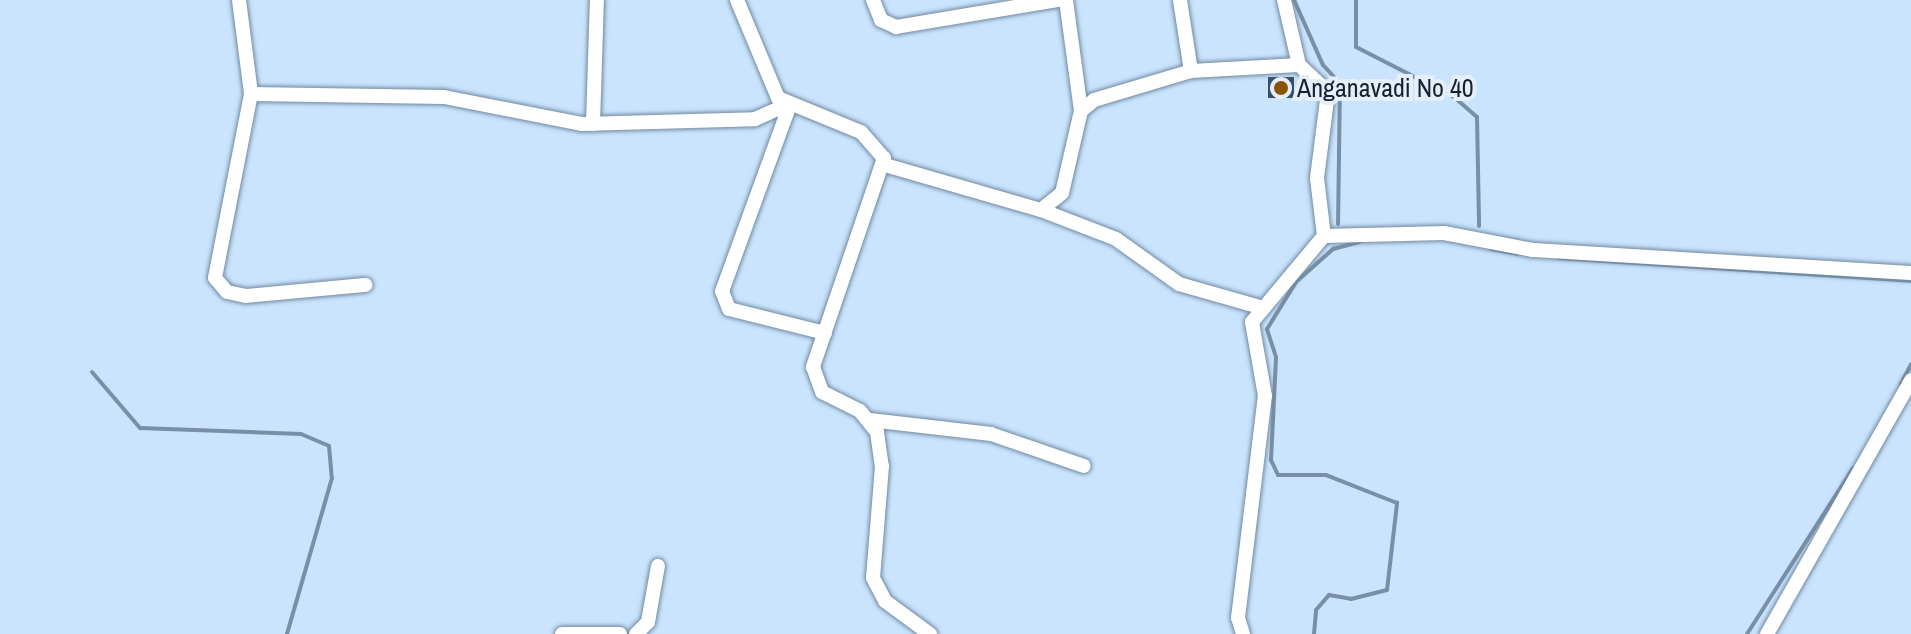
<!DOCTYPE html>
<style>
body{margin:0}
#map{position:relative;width:1911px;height:634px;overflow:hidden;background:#cae4fe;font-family:"Archivo Narrow",sans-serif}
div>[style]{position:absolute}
.stream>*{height:4px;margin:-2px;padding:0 2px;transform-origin:2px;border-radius:2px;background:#788fa6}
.building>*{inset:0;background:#394f65;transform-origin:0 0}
.roads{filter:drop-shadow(0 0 2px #7189a1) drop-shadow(0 0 2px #7189a1)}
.minor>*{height:14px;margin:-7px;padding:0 7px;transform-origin:7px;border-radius:7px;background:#fff}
.dots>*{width:22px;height:22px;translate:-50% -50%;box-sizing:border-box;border:4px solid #e5effa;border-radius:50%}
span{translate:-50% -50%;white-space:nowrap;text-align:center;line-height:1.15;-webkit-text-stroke:8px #e5effa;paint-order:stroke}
.poi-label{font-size:26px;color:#18222b}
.left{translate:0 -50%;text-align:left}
</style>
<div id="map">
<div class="stream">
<div style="left:1294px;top:0;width:71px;rotate:66deg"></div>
<div style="left:1323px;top:65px;width:25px;rotate:47deg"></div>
<div style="left:1340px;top:83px;width:141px;rotate:90.8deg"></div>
<div style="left:1356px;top:0;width:47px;rotate:90deg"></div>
<div style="left:1356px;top:47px;width:110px;rotate:27deg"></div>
<div style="left:1454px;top:97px;width:30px;rotate:41deg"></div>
<div style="left:1477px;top:117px;width:109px;rotate:88.9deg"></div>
<div style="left:1491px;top:249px;width:27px;rotate:10deg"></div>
<div style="left:1558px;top:258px;width:354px;rotate:3.7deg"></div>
<div style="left:92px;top:372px;width:74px;rotate:49.4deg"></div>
<div style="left:140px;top:428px;width:161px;rotate:2.1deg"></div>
<div style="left:301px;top:434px;width:30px;rotate:23deg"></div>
<div style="left:329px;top:446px;width:32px;rotate:85deg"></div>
<div style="left:332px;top:478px;width:162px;rotate:106.1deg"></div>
<div style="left:1901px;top:384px;width:22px;rotate:-63deg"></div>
<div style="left:1314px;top:634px;width:24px;rotate:-85deg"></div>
<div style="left:1316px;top:610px;width:20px;rotate:-49deg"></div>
<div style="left:1329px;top:595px;width:22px;rotate:10deg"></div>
<div style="left:1351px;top:599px;width:37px;rotate:-14deg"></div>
<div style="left:1387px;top:590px;width:88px;rotate:-83.4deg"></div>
<div style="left:1397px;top:503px;width:76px;rotate:-158.5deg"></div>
<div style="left:1326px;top:475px;width:48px;rotate:180deg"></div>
<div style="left:1278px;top:475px;width:17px;rotate:-115deg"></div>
<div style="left:1271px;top:460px;width:103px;rotate:-87.2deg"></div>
<div style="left:1276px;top:357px;width:29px;rotate:-108deg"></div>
<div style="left:1267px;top:329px;width:55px;rotate:-58.3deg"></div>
<div style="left:1296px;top:282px;width:50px;rotate:-41.7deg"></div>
<div style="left:1333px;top:249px;width:28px;rotate:-15deg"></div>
<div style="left:1747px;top:634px;width:197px;rotate:-57.4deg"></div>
</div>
<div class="building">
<div style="left:1268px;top:77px;width:26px;height:21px"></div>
</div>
<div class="roads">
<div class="minor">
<div style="left:239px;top:0;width:95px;rotate:82.7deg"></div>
<div style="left:251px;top:94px;width:187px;rotate:101.1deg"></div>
<div style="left:215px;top:278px;width:18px;rotate:49deg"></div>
<div style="left:227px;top:292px;width:19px;rotate:12deg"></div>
<div style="left:246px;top:296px;width:120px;rotate:-5.3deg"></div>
<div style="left:737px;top:0;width:106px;rotate:67.3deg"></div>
<div style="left:778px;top:98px;width:90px;rotate:22.3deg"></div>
<div style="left:861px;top:132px;width:35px;rotate:49deg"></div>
<div style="left:884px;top:158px;width:221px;rotate:108.8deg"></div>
<div style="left:813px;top:367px;width:27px;rotate:70deg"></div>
<div style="left:822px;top:392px;width:42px;rotate:26.6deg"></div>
<div style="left:860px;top:411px;width:27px;rotate:51deg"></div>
<div style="left:877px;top:432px;width:34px;rotate:82deg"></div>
<div style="left:882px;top:466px;width:112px;rotate:94.6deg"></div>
<div style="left:873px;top:578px;width:26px;rotate:62deg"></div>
<div style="left:885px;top:601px;width:56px;rotate:36.3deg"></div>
<div style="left:873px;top:0;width:22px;rotate:68deg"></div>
<div style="left:881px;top:20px;width:17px;rotate:25deg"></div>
<div style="left:896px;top:27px;width:164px;rotate:-9.5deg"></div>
<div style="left:1066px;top:0;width:112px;rotate:82.3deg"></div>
<div style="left:1180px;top:0;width:72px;rotate:81.2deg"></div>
<div style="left:251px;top:94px;width:193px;rotate:0.9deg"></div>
<div style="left:444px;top:97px;width:140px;rotate:11.1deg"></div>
<div style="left:581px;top:124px;width:174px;rotate:-1.6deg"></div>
<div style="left:755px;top:119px;width:34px;rotate:-24deg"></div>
<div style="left:788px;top:110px;width:193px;rotate:110deg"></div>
<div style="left:722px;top:291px;width:19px;rotate:69deg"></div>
<div style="left:729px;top:309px;width:99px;rotate:14deg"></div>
<div style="left:593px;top:124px;width:124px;rotate:-88.2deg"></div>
<div style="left:885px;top:165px;width:162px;rotate:16.1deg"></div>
<div style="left:1041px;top:210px;width:27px;rotate:-39deg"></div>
<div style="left:1062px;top:193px;width:84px;rotate:-77deg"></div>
<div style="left:1081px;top:111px;width:17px;rotate:-40deg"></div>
<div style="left:1094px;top:100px;width:101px;rotate:-16.6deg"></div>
<div style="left:1191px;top:71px;width:108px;rotate:-3.2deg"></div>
<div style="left:1041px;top:210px;width:80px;rotate:21.1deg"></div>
<div style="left:1116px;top:239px;width:77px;rotate:35.5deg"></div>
<div style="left:1179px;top:284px;width:84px;rotate:15.9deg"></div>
<div style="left:1324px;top:236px;width:120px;rotate:-1.4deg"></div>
<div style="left:1444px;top:233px;width:91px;rotate:10.8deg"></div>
<div style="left:1533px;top:250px;width:379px;rotate:3.5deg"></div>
<div style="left:870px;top:420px;width:122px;rotate:6.6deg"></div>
<div style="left:991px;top:434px;width:98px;rotate:19deg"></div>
<div style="left:562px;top:634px;width:58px"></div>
<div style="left:636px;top:634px;width:17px;rotate:-45deg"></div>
<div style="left:648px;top:622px;width:57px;rotate:-79.9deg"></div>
<div style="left:1243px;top:634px;width:17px;rotate:-107deg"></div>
<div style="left:1238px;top:618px;width:224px;rotate:-83.1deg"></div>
<div style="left:1265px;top:396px;width:75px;rotate:-100deg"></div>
<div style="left:1252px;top:322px;width:112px;rotate:-50.1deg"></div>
<div style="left:1324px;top:236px;width:58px;rotate:-96.9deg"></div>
<div style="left:1317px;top:178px;width:87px;rotate:-82.7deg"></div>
<div style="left:1328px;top:92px;width:40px;rotate:-137deg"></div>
<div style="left:1299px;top:65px;width:67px;rotate:-103deg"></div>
<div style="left:1767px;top:634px;width:292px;rotate:-60.4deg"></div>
</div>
</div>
<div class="dots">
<div style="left:1281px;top:88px;background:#8a5503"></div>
</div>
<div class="poi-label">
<span class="left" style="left:1297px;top:88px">Anganavadi No 40</span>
</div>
</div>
